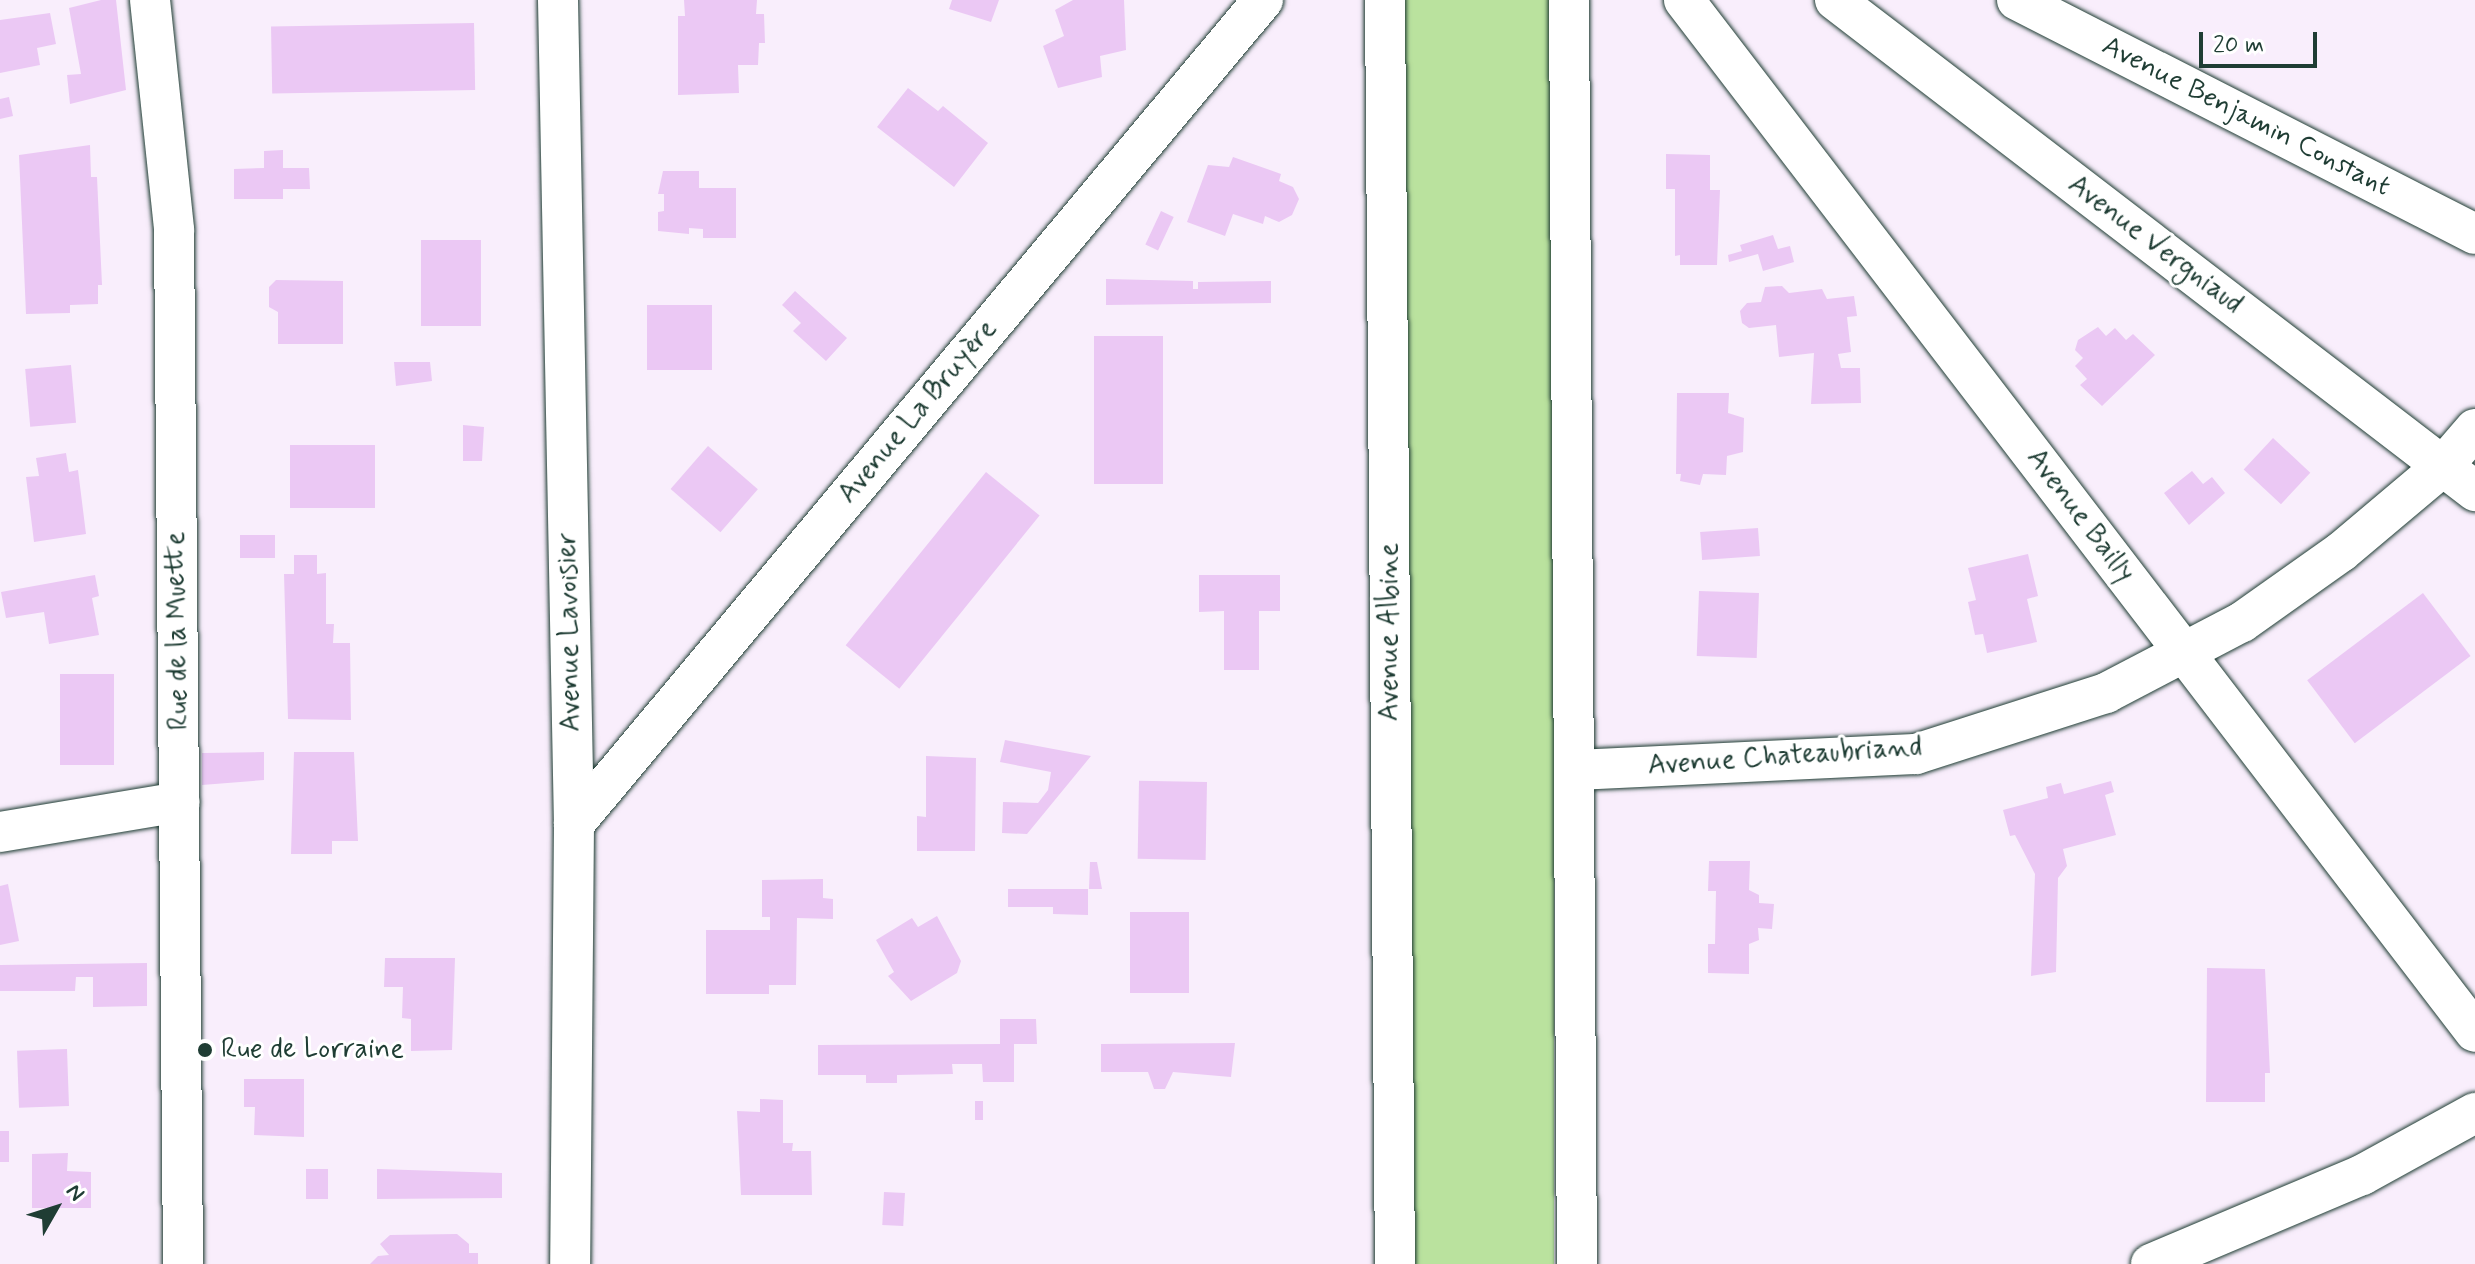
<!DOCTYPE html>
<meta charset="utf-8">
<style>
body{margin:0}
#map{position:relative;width:2475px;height:1264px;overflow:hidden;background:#f9eefc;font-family:Mynerve,sans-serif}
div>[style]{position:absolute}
.green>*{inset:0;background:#bae29e;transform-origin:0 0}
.building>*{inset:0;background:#ebc8f4;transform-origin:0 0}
.roads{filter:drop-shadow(0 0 2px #1f3d34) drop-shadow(0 0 2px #1f3d34)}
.minor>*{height:40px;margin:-20px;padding:0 20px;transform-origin:20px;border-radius:20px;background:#fff}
.dots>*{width:22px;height:22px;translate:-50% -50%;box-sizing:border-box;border:4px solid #fff;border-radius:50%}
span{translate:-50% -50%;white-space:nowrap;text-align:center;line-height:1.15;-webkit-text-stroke:6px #fff;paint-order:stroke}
.street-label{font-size:28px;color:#1f3d34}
.poi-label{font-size:28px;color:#1f3d34}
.left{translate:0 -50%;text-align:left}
.north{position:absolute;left:16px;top:1168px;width:80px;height:80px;-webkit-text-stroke:6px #fff;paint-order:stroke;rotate:51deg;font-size:22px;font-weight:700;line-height:32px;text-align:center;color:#1f3d34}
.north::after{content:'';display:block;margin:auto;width:28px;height:36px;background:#1f3d34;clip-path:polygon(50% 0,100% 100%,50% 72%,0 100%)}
.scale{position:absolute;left:2199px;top:32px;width:118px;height:36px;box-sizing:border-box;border:4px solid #1f3d34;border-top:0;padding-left:10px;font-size:24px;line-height:28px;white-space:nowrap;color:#1f3d34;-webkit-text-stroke:6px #fff;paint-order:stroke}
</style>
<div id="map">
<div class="green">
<div style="left:1400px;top:0;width:154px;height:1264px"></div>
</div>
<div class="building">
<div style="clip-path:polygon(101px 0,116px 0,126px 90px,70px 104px,67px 75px,81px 74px,69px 8px)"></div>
<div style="clip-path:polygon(684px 0,757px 0,756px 14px,764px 14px,765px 43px,759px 43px,758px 65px,738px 65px,739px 93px,678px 95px,678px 16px,685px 16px)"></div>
<div style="clip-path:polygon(952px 0,999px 0,991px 22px,949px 9px)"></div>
<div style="clip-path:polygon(1073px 0,1124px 0,1126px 50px,1100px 56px,1102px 77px,1058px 88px,1043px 46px,1064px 36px,1055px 10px)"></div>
<div style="clip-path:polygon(50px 13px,56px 44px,37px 48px,40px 65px,0 73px,0 20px)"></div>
<div style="left:474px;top:23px;width:67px;height:203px;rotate:89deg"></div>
<div style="clip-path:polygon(908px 88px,938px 111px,943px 106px,988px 143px,954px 187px,877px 127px)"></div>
<div style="clip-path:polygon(9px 97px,13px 116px,0 119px,0 99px)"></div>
<div style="clip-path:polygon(90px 145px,91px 177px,97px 177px,102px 285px,98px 285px,98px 304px,70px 305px,70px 313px,26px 314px,19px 155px)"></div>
<div style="clip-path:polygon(283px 150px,283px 168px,309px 168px,310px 189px,283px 189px,283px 199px,234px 199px,234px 169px,264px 168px,264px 151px)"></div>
<div style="clip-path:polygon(1666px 154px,1710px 155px,1710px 190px,1720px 190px,1717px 265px,1680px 265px,1680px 255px,1675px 256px,1675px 189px,1666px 189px)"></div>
<div style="clip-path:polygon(1233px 157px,1281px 174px,1279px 181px,1293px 187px,1299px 199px,1292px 215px,1279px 222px,1265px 216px,1263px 224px,1233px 214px,1225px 236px,1187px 222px,1208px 165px,1229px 167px)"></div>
<div style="clip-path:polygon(663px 171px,699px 171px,699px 188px,736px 188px,736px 238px,703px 238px,703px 229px,689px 228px,689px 234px,658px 231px,658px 212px,664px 211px,664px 194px,658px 194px)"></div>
<div style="left:1161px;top:211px;width:14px;height:37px;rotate:25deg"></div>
<div style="clip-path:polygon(1773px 235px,1778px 249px,1790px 246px,1794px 262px,1763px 271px,1758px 254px,1729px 262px,1728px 255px,1742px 251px,1740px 245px)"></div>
<div style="left:421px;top:240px;width:60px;height:86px"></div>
<div style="clip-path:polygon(1106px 279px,1193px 281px,1193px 289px,1198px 289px,1198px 282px,1271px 281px,1271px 303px,1106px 305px)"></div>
<div style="clip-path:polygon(276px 280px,343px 281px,343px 344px,278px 344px,278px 312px,269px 307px,269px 287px)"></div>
<div style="clip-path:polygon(1782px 286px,1789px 293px,1822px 289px,1827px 299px,1854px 296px,1857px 316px,1847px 317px,1851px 352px,1838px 354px,1841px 368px,1860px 368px,1861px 403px,1811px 404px,1814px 353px,1779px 357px,1776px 325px,1749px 328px,1742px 323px,1740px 311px,1747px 303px,1761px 302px,1765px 287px)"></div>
<div style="clip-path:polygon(795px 291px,847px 338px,826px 361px,793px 331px,801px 323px,782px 305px)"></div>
<div style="left:647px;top:305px;width:65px;height:65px"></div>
<div style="clip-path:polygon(2098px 327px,2106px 336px,2115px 328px,2126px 340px,2133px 334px,2155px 355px,2102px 406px,2080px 385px,2087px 379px,2075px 366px,2083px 358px,2075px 350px,2078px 340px)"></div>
<div style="left:1094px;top:336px;width:69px;height:148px"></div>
<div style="clip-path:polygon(394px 362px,430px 362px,432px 381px,396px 386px)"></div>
<div style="left:71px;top:365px;width:58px;height:46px;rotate:85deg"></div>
<div style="clip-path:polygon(1677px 393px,1729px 393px,1728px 413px,1744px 418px,1743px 452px,1727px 456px,1726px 475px,1703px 474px,1700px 485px,1680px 481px,1681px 474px,1676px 474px)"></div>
<div style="clip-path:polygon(463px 425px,484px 427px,482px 461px,463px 461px)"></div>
<div style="left:2273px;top:438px;width:51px;height:43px;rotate:43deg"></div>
<div style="left:290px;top:445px;width:85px;height:63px"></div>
<div style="left:708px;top:446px;width:66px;height:57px;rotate:41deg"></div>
<div style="clip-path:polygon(66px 453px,69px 472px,78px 470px,86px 534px,34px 542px,26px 477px,39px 476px,36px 458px)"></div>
<div style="clip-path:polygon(2192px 471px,2203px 484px,2212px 477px,2225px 493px,2189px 525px,2164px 493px)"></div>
<div style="left:986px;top:472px;width:69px;height:223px;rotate:39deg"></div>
<div style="left:1758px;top:528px;width:28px;height:58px;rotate:86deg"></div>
<div style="left:240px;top:535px;width:35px;height:23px"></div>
<div style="clip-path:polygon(2028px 554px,2038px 596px,2027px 599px,2037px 642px,1987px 653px,1983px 634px,1975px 635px,1968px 602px,1976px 600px,1968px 568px)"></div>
<div style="clip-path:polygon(294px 555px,317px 555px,317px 574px,326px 573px,326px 624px,334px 624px,333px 643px,350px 643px,351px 720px,288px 719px,284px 574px,294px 574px)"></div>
<div style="clip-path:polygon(95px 575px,99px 596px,92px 598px,99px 635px,49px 644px,44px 612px,6px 618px,1px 592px)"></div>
<div style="clip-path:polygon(1199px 575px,1280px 575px,1280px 611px,1259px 611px,1259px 670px,1224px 670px,1224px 611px,1199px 612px)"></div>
<div style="left:1699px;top:591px;width:60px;height:65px;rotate:2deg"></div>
<div style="left:2423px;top:593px;width:79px;height:145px;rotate:53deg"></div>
<div style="left:60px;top:674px;width:54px;height:91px"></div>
<div style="clip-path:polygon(1005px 740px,1091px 756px,1027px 834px,1002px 833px,1003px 802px,1038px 803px,1048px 790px,1051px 772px,1000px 762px)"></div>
<div style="clip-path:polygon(264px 752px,264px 780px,202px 785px,202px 753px)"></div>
<div style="clip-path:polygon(294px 752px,354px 752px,358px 841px,332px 841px,332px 854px,291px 854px)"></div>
<div style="clip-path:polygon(926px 756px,976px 758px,975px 851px,917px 851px,917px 816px,926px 817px)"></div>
<div style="clip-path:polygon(2111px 781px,2114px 792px,2105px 795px,2116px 835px,2063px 849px,2067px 866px,2058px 878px,2056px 972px,2031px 976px,2035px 874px,2015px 835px,2010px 836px,2003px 810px,2048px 798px,2046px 787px,2061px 783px,2064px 794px)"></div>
<div style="left:1207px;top:782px;width:78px;height:68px;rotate:91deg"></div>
<div style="clip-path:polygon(1709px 861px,1750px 861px,1749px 890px,1759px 895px,1759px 903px,1774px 904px,1772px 929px,1758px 928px,1759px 940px,1749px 944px,1749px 974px,1708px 973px,1708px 944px,1715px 944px,1716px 891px,1708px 891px)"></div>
<div style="clip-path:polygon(1090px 862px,1097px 862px,1102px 889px,1089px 889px)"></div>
<div style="clip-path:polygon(823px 879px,823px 898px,833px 899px,833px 919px,797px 918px,796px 985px,769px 985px,769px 994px,706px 994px,706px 930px,770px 930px,770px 917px,762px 917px,762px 880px)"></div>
<div style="clip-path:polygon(8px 884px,19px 941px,0 945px,0 886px)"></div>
<div style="clip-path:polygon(1008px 889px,1088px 889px,1088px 915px,1053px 914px,1053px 907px,1008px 907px)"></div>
<div style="left:1130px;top:912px;width:59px;height:81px"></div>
<div style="clip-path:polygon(937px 916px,961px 961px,957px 973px,911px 1001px,888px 976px,894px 972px,876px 940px,912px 918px,918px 927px)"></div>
<div style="clip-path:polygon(385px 958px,455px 958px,452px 1050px,411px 1051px,411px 1019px,402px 1018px,403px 987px,384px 987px)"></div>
<div style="clip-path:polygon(147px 963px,147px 1006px,93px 1007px,93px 977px,76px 977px,75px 991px,0 991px,0 965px)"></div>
<div style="clip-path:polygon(2207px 968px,2265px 969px,2270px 1073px,2265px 1073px,2265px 1102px,2206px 1102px)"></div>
<div style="clip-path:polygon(1000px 1019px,1036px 1019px,1037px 1044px,1014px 1044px,1014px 1082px,983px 1082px,982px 1064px,952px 1064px,953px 1074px,897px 1075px,897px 1083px,866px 1083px,866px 1075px,818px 1075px,818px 1045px,1000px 1044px)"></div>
<div style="clip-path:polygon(1235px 1043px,1231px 1077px,1173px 1072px,1165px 1089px,1154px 1089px,1148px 1072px,1101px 1072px,1101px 1044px)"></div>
<div style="left:67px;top:1049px;width:57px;height:50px;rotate:88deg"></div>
<div style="clip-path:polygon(244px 1079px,304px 1079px,304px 1137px,254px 1135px,255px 1107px,244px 1107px)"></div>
<div style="clip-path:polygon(760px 1099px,783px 1100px,783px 1143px,793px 1143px,792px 1151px,811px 1151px,812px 1195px,741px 1195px,737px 1111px,760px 1112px)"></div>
<div style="left:983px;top:1101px;width:19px;height:8px;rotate:90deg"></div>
<div style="left:0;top:1131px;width:9px;height:31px"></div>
<div style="clip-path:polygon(68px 1153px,67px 1171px,91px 1172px,91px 1208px,32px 1208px,32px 1154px)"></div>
<div style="left:306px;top:1169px;width:22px;height:30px"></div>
<div style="clip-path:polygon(377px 1169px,502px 1173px,502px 1198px,377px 1199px)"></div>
<div style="left:884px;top:1192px;width:21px;height:33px;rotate:3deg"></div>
<div style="clip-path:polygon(457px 1234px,469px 1244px,469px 1253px,478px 1253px,478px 1264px,370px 1264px,378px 1256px,389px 1255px,380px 1244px,390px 1235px)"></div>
</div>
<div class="roads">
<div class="minor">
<div style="left:150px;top:0;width:231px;rotate:84deg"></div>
<div style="left:174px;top:230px;width:1034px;rotate:89.5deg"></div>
<div style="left:558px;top:0;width:824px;rotate:88.89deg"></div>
<div style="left:574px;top:824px;width:440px;rotate:90.5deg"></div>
<div style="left:1385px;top:0;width:1264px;rotate:89.55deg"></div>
<div style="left:1569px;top:0;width:1264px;rotate:89.64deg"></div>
<div style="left:1684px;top:0;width:1300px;rotate:52.53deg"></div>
<div style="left:1835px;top:0;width:807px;rotate:37.49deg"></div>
<div style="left:2017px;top:0;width:514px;rotate:27.06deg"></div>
<div style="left:1575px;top:770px;width:341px;rotate:-2.7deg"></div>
<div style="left:1916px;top:754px;width:200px;rotate:-17.8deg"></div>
<div style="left:2106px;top:693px;width:153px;rotate:-27.6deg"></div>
<div style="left:2242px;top:622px;width:121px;rotate:-35.3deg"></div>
<div style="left:2341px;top:552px;width:133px;rotate:-40.1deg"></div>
<div style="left:2443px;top:466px;width:49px;rotate:-49.1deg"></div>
<div style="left:574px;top:824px;width:1074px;rotate:-50.1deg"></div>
<div style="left:0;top:832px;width:182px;rotate:-9.5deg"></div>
<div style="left:2151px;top:1264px;width:229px;rotate:-22.9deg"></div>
<div style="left:2362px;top:1175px;width:129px;rotate:-28.8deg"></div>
</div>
</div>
<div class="dots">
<div style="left:205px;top:1050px;background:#1f3d34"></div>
</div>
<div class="street-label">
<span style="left:2246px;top:117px;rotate:27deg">Avenue Benjamin Constant</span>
<span style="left:2155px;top:245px;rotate:37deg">Avenue Vergniaud</span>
<span style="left:918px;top:412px;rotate:-50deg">Avenue La Bruyère</span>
<span style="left:2080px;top:516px;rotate:53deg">Avenue Bailly</span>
<span style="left:178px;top:631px;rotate:-91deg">Rue de la Muette</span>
<span style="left:570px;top:632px;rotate:-91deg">Avenue Lavoisier</span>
<span style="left:1390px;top:632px;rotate:-90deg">Avenue Albine</span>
<span style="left:1785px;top:757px;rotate:-4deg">Avenue Chateaubriand</span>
</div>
<div class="poi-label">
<span class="left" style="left:221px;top:1050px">Rue de Lorraine</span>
</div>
<div class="north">N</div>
<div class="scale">20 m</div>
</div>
